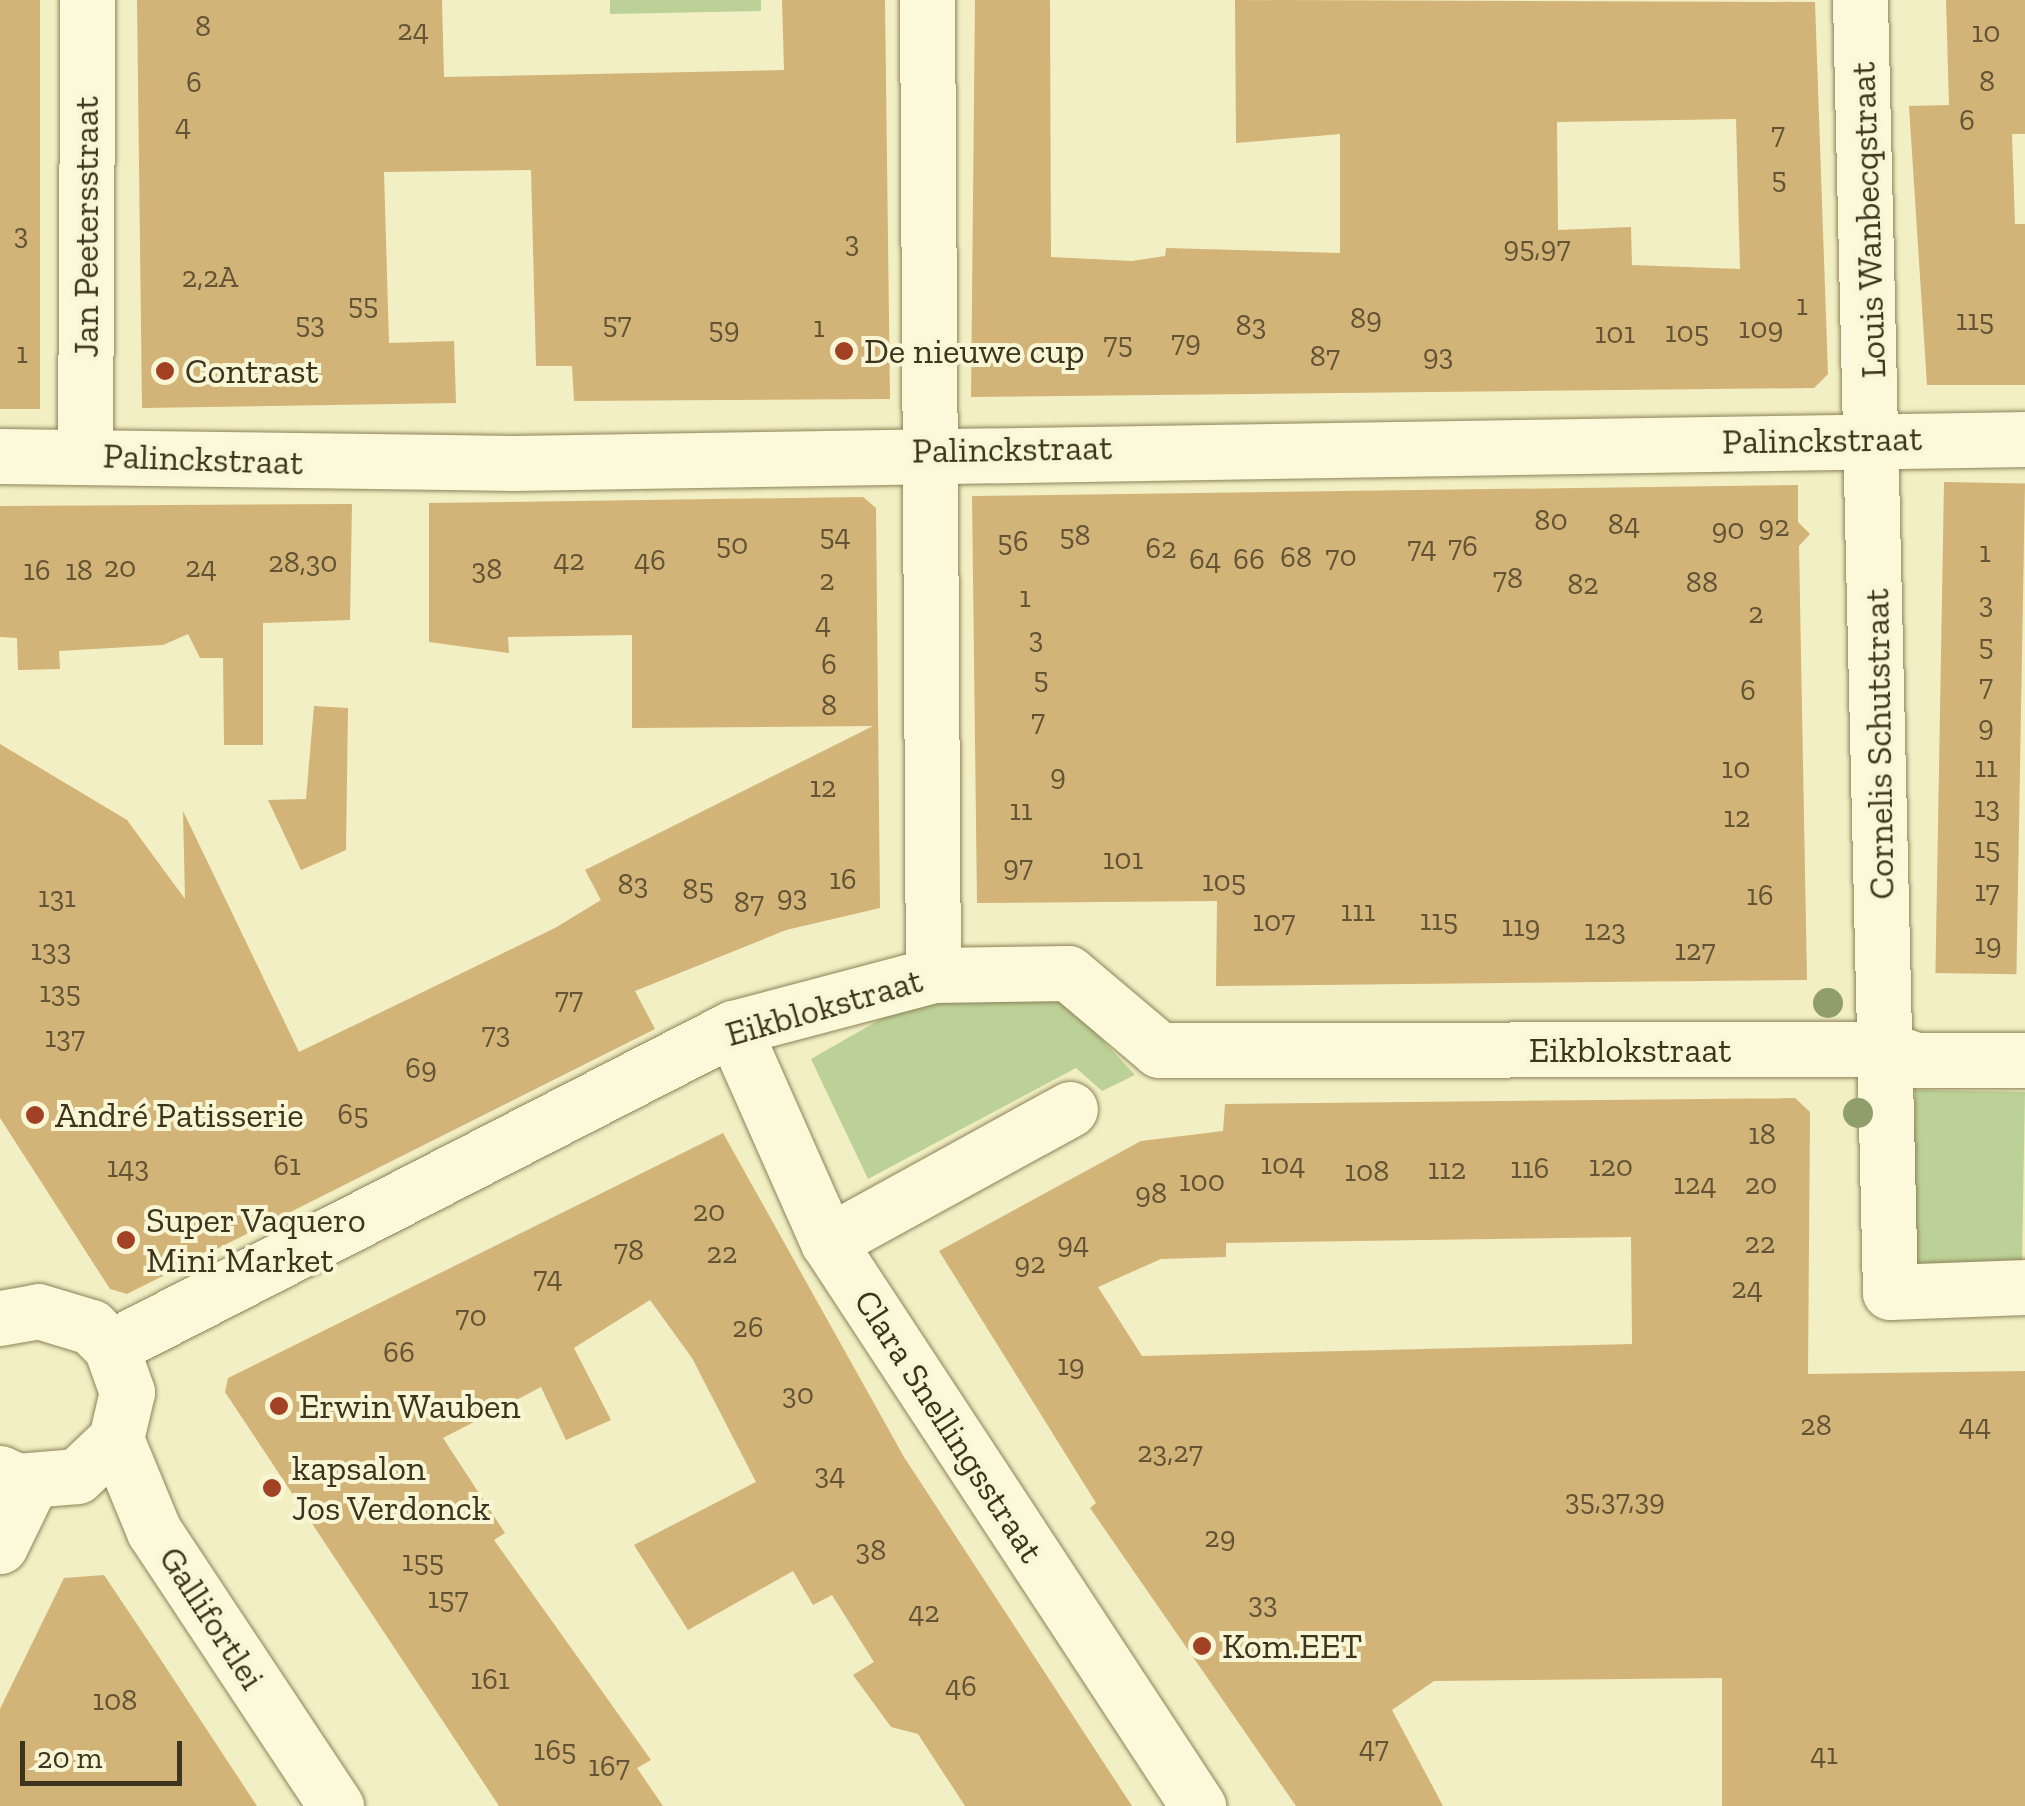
<!DOCTYPE html>
<meta charset="utf-8">
<style>
body{margin:0}
#map{position:relative;width:2025px;height:1806px;overflow:hidden;background:#f2efc4;font-family:"Zilla Slab",serif}
div>[style]{position:absolute}
.green>*{inset:0;background:#bcd197;transform-origin:0 0}
.building>*{inset:0;background:#d2b378;transform-origin:0 0}
.roads{filter:drop-shadow(0 0 2px #8e8259) drop-shadow(0 0 2px #8e8259)}
.minor>*{height:55px;margin:-27.5px;padding:0 27.5px;transform-origin:27.5px;border-radius:27.5px;background:#fbf9d9}
.trees>*{width:30px;height:30px;margin:-15px;border-radius:50%;background:#909e6b}
.dots>*{width:28px;height:28px;translate:-50% -50%;box-sizing:border-box;border:5px solid #f8f6d5;border-radius:50%}
span{translate:-50% -50%;white-space:nowrap;text-align:center;line-height:1.15;-webkit-text-stroke:8px #f8f6d5;paint-order:stroke}
.number-label{font-size:30px;color:#625434}
.number-label span{-webkit-text-stroke-width:0}
.street-label{font-size:35px;color:#3d341e}
.poi-label{font-size:35px;color:#3d341e}
.left{translate:0 -50%;text-align:left}
.scale{position:absolute;left:20px;top:1741px;width:162px;height:45px;box-sizing:border-box;border:5px solid #3d341e;border-top:0;padding-left:12px;font-size:30px;line-height:35px;white-space:nowrap;color:#3d341e;-webkit-text-stroke:8px #f8f6d5;paint-order:stroke}
</style>
<div id="map">
<div class="green">
<div style="clip-path:polygon(610px 0,761px 0,761px 11px,610px 14px)"></div>
<div style="clip-path:polygon(1006px 997px,1067px 1002px,1135px 1075px,1102px 1091px,1076px 1068px,868px 1179px,811px 1059px,914px 1000px)"></div>
<div style="left:1915px;top:1090px;width:110px;height:180px;rotate:1deg"></div>
</div>
<div class="building">
<div style="left:0;top:0;width:40px;height:409px"></div>
<div style="clip-path:polygon(137px 0,442px 0,444px 77px,784px 70px,782px 0,885px 0,890px 399px,574px 401px,572px 366px,536px 366px,531px 170px,384px 172px,389px 343px,454px 341px,456px 403px,142px 408px)"></div>
<div style="clip-path:polygon(evenodd,975px 0,1050px 0,1051px 257px,1132px 261px,1165px 256px,1166px 248px,1340px 253px,1340px 134px,1236px 143px,1235px 0,1815px 2px,1828px 374px,1814px 388px,971px 397px,975px 0,1736px 119px,1740px 269px,1632px 265px,1631px 227px,1558px 230px,1557px 122px,1736px 119px)"></div>
<div style="clip-path:polygon(1946px 0,2025px 0,2025px 134px,2012px 134px,2015px 224px,2025px 224px,2025px 385px,1927px 385px,1909px 106px,1949px 105px)"></div>
<div style="left:1944px;top:482px;width:81px;height:491px;rotate:1deg"></div>
<div style="clip-path:polygon(1798px 485px,1798px 522px,1810px 534px,1799px 546px,1807px 980px,1216px 986px,1217px 901px,977px 903px,972px 496px)"></div>
<div style="clip-path:polygon(863px 497px,876px 508px,880px 908px,786px 930px,635px 991px,655px 1029px,127px 1294px,110px 1289px,0 1118px,0 744px,127px 820px,185px 899px,183px 811px,299px 1052px,555px 928px,601px 900px,585px 870px,873px 726px,632px 728px,632px 635px,508px 637px,509px 653px,429px 642px,429px 503px)"></div>
<div style="clip-path:polygon(352px 504px,350px 620px,263px 623px,263px 745px,224px 745px,223px 658px,200px 658px,188px 634px,163px 645px,59px 651px,60px 669px,18px 670px,17px 638px,0 637px,0 506px)"></div>
<div style="clip-path:polygon(314px 706px,348px 708px,346px 850px,301px 870px,268px 800px,306px 799px)"></div>
<div style="clip-path:polygon(evenodd,1795px 1098px,1810px 1112px,1808px 1374px,2025px 1371px,2025px 1806px,1722px 1806px,1722px 1678px,1434px 1681px,1392px 1710px,1443px 1806px,1296px 1806px,1090px 1508px,1096px 1503px,939px 1251px,1141px 1141px,1223px 1131px,1225px 1104px,1795px 1098px,1631px 1237px,1632px 1344px,1142px 1356px,1098px 1287px,1161px 1259px,1226px 1257px,1226px 1243px,1631px 1237px)"></div>
<div style="clip-path:polygon(723px 1133px,904px 1457px,1132px 1806px,965px 1806px,918px 1734px,891px 1727px,853px 1675px,874px 1662px,832px 1595px,813px 1605px,793px 1571px,688px 1630px,634px 1545px,756px 1482px,692px 1358px,650px 1300px,574px 1348px,611px 1420px,566px 1440px,541px 1387px,443px 1438px,505px 1533px,494px 1540px,651px 1760px,637px 1768px,663px 1806px,499px 1806px,225px 1392px,228px 1378px)"></div>
<div style="clip-path:polygon(104px 1575px,161px 1660px,257px 1806px,0 1806px,0 1709px,64px 1578px)"></div>
</div>
<div class="roads">
<div class="minor">
<div style="left:927px;top:0;width:975px;rotate:89.65deg"></div>
<div style="left:1860px;top:0;width:1292px;rotate:88.67deg"></div>
<div style="left:1890px;top:1292px;width:135px;rotate:-2.1deg"></div>
<div style="left:85px;top:454px;width:454px;rotate:-89.7deg"></div>
<div style="left:0;top:456px;width:513px;rotate:0.78deg"></div>
<div style="left:513px;top:463px;width:1512px;rotate:-0.91deg"></div>
<div style="left:733px;top:1028px;width:234px;rotate:66.1deg"></div>
<div style="left:828px;top:1242px;width:675px;rotate:56.73deg"></div>
<div style="left:828px;top:1242px;width:276px;rotate:-28.8deg"></div>
<div style="left:0;top:1318px;width:39px;rotate:-10deg"></div>
<div style="left:38px;top:1311px;width:55px;rotate:16.8deg"></div>
<div style="left:91px;top:1327px;width:28px;rotate:45deg"></div>
<div style="left:111px;top:1347px;width:48px;rotate:70.4deg"></div>
<div style="left:127px;top:1392px;width:48px;rotate:103.2deg"></div>
<div style="left:116px;top:1439px;width:54px;rotate:136.5deg"></div>
<div style="left:77px;top:1476px;width:60px;rotate:175.2deg"></div>
<div style="left:17px;top:1481px;width:19px;rotate:-155deg"></div>
<div style="left:111px;top:1347px;width:699px;rotate:-27.15deg"></div>
<div style="left:733px;top:1028px;width:207px;rotate:-14.8deg"></div>
<div style="left:933px;top:975px;width:135px;rotate:-0.8deg"></div>
<div style="left:1068px;top:973px;width:119px;rotate:40.2deg"></div>
<div style="left:1159px;top:1050px;width:724px;rotate:-0.08deg"></div>
<div style="left:1883px;top:1049px;width:35px;rotate:18deg"></div>
<div style="left:1916px;top:1060px;width:109px"></div>
<div style="left:116px;top:1439px;width:100px;rotate:67.6deg"></div>
<div style="left:154px;top:1531px;width:330px;rotate:56.5deg"></div>
<div style="left:0;top:1546px;width:73px;rotate:-64.1deg"></div>
</div>
</div>
<div class="trees">
<div style="left:1828px;top:1003px"></div>
<div style="left:1858px;top:1113px"></div>
</div>
<div class="dots">
<div style="left:844px;top:351px;background:#a24124"></div>
<div style="left:165px;top:371px;background:#a24124"></div>
<div style="left:35px;top:1115px;background:#a24124"></div>
<div style="left:126px;top:1240px;background:#a24124"></div>
<div style="left:279px;top:1406px;background:#a24124"></div>
<div style="left:272px;top:1488px;background:#a24124"></div>
<div style="left:1202px;top:1646px;background:#a24124"></div>
</div>
<div class="number-label">
<span style="left:203px;top:26px">8</span>
<span style="left:413px;top:30px">24</span>
<span style="left:1986px;top:32px">10</span>
<span style="left:1987px;top:81px">8</span>
<span style="left:194px;top:82px">6</span>
<span style="left:1967px;top:120px">6</span>
<span style="left:183px;top:125px">4</span>
<span style="left:1778px;top:133px">7</span>
<span style="left:1779px;top:178px">5</span>
<span style="left:21px;top:234px">3</span>
<span style="left:852px;top:242px">3</span>
<span style="left:1537px;top:247px">95,97</span>
<span style="left:210px;top:277px">2,2A</span>
<span style="left:363px;top:304px">55</span>
<span style="left:1802px;top:305px">1</span>
<span style="left:1366px;top:318px">89</span>
<span style="left:1975px;top:320px">115</span>
<span style="left:310px;top:323px">53</span>
<span style="left:617px;top:323px">57</span>
<span style="left:1251px;top:325px">83</span>
<span style="left:819px;top:327px">1</span>
<span style="left:724px;top:328px">59</span>
<span style="left:1761px;top:328px">109</span>
<span style="left:1687px;top:332px">105</span>
<span style="left:1615px;top:333px">101</span>
<span style="left:1186px;top:341px">79</span>
<span style="left:1118px;top:343px">75</span>
<span style="left:22px;top:353px">1</span>
<span style="left:1438px;top:355px">93</span>
<span style="left:1325px;top:356px">87</span>
<span style="left:1551px;top:520px">80</span>
<span style="left:1624px;top:524px">84</span>
<span style="left:1774px;top:526px">92</span>
<span style="left:1728px;top:529px">90</span>
<span style="left:835px;top:535px">54</span>
<span style="left:1075px;top:535px">58</span>
<span style="left:1013px;top:541px">56</span>
<span style="left:732px;top:544px">50</span>
<span style="left:1463px;top:546px">76</span>
<span style="left:1422px;top:547px">74</span>
<span style="left:1161px;top:548px">62</span>
<span style="left:1985px;top:552px">1</span>
<span style="left:1341px;top:556px">70</span>
<span style="left:1296px;top:557px">68</span>
<span style="left:1205px;top:559px">64</span>
<span style="left:1249px;top:559px">66</span>
<span style="left:569px;top:560px">42</span>
<span style="left:650px;top:560px">46</span>
<span style="left:303px;top:562px">28,30</span>
<span style="left:120px;top:567px">20</span>
<span style="left:201px;top:567px">24</span>
<span style="left:487px;top:569px">38</span>
<span style="left:37px;top:570px">16</span>
<span style="left:79px;top:570px">18</span>
<span style="left:1508px;top:578px">78</span>
<span style="left:827px;top:580px">2</span>
<span style="left:1702px;top:582px">88</span>
<span style="left:1583px;top:584px">82</span>
<span style="left:1025px;top:597px">1</span>
<span style="left:1986px;top:603px">3</span>
<span style="left:1756px;top:613px">2</span>
<span style="left:823px;top:623px">4</span>
<span style="left:1036px;top:638px">3</span>
<span style="left:1986px;top:645px">5</span>
<span style="left:829px;top:664px">6</span>
<span style="left:1041px;top:678px">5</span>
<span style="left:1986px;top:685px">7</span>
<span style="left:1748px;top:690px">6</span>
<span style="left:829px;top:705px">8</span>
<span style="left:1038px;top:720px">7</span>
<span style="left:1986px;top:726px">9</span>
<span style="left:1986px;top:767px">11</span>
<span style="left:1736px;top:768px">10</span>
<span style="left:1058px;top:775px">9</span>
<span style="left:823px;top:787px">12</span>
<span style="left:1987px;top:807px">13</span>
<span style="left:1021px;top:810px">11</span>
<span style="left:1737px;top:817px">12</span>
<span style="left:1987px;top:848px">15</span>
<span style="left:1123px;top:859px">101</span>
<span style="left:1018px;top:866px">97</span>
<span style="left:843px;top:879px">16</span>
<span style="left:1224px;top:881px">105</span>
<span style="left:633px;top:884px">83</span>
<span style="left:698px;top:889px">85</span>
<span style="left:1987px;top:891px">17</span>
<span style="left:1760px;top:895px">16</span>
<span style="left:792px;top:896px">93</span>
<span style="left:57px;top:897px">131</span>
<span style="left:749px;top:902px">87</span>
<span style="left:1358px;top:911px">111</span>
<span style="left:1439px;top:920px">115</span>
<span style="left:1274px;top:921px">107</span>
<span style="left:1521px;top:926px">119</span>
<span style="left:1605px;top:930px">123</span>
<span style="left:1988px;top:944px">19</span>
<span style="left:51px;top:950px">133</span>
<span style="left:1695px;top:950px">127</span>
<span style="left:60px;top:992px">135</span>
<span style="left:569px;top:998px">77</span>
<span style="left:496px;top:1033px">73</span>
<span style="left:65px;top:1037px">137</span>
<span style="left:421px;top:1068px">69</span>
<span style="left:353px;top:1114px">65</span>
<span style="left:1762px;top:1134px">18</span>
<span style="left:1283px;top:1164px">104</span>
<span style="left:287px;top:1165px">61</span>
<span style="left:1611px;top:1166px">120</span>
<span style="left:128px;top:1167px">143</span>
<span style="left:1530px;top:1168px">116</span>
<span style="left:1447px;top:1169px">112</span>
<span style="left:1367px;top:1171px">108</span>
<span style="left:1202px;top:1181px">100</span>
<span style="left:1695px;top:1184px">124</span>
<span style="left:1761px;top:1184px">20</span>
<span style="left:1151px;top:1193px">98</span>
<span style="left:709px;top:1211px">20</span>
<span style="left:1073px;top:1243px">94</span>
<span style="left:1760px;top:1243px">22</span>
<span style="left:629px;top:1250px">78</span>
<span style="left:722px;top:1253px">22</span>
<span style="left:1030px;top:1263px">92</span>
<span style="left:548px;top:1277px">74</span>
<span style="left:1747px;top:1288px">24</span>
<span style="left:471px;top:1316px">70</span>
<span style="left:748px;top:1327px">26</span>
<span style="left:399px;top:1352px">66</span>
<span style="left:1071px;top:1365px">19</span>
<span style="left:798px;top:1394px">30</span>
<span style="left:1816px;top:1425px">28</span>
<span style="left:1975px;top:1425px">44</span>
<span style="left:1170px;top:1452px">23,27</span>
<span style="left:830px;top:1474px">34</span>
<span style="left:1615px;top:1500px">35,37,39</span>
<span style="left:1220px;top:1537px">29</span>
<span style="left:871px;top:1550px">38</span>
<span style="left:423px;top:1561px">155</span>
<span style="left:448px;top:1598px">157</span>
<span style="left:1263px;top:1603px">33</span>
<span style="left:924px;top:1612px">42</span>
<span style="left:490px;top:1679px">161</span>
<span style="left:961px;top:1686px">46</span>
<span style="left:115px;top:1700px">108</span>
<span style="left:1374px;top:1747px">47</span>
<span style="left:555px;top:1750px">165</span>
<span style="left:1824px;top:1754px">41</span>
<span style="left:609px;top:1766px">167</span>
</div>
<div class="street-label">
<span style="left:1868px;top:220px;rotate:-92deg">Louis Wanbecqstraat</span>
<span style="left:86px;top:227px;rotate:-90deg">Jan Peetersstraat</span>
<span style="left:1822px;top:440px;rotate:-1deg">Palinckstraat</span>
<span style="left:1012px;top:449px;rotate:-1deg">Palinckstraat</span>
<span style="left:203px;top:459px;rotate:2deg">Palinckstraat</span>
<span style="left:1879px;top:744px;rotate:-91deg">Cornelis Schutstraat</span>
<span style="left:824px;top:1007px;rotate:-16deg">Eikblokstraat</span>
<span style="left:1630px;top:1050px">Eikblokstraat</span>
<span style="left:949px;top:1426px;rotate:57deg">Clara Snellingsstraat</span>
<span style="left:212px;top:1618px;rotate:57deg">Gallifortlei</span>
</div>
<div class="poi-label">
<span class="left" style="left:864px;top:351px">De nieuwe cup</span>
<span class="left" style="left:185px;top:371px">Contrast</span>
<span class="left" style="left:55px;top:1115px">André Patisserie</span>
<span class="left" style="left:146px;top:1240px">Super Vaquero<br>Mini Market</span>
<span class="left" style="left:299px;top:1406px">Erwin Wauben</span>
<span class="left" style="left:292px;top:1488px">kapsalon<br>Jos Verdonck</span>
<span class="left" style="left:1222px;top:1646px">Kom.EET</span>
</div>
<div class="scale">20 m</div>
</div>
